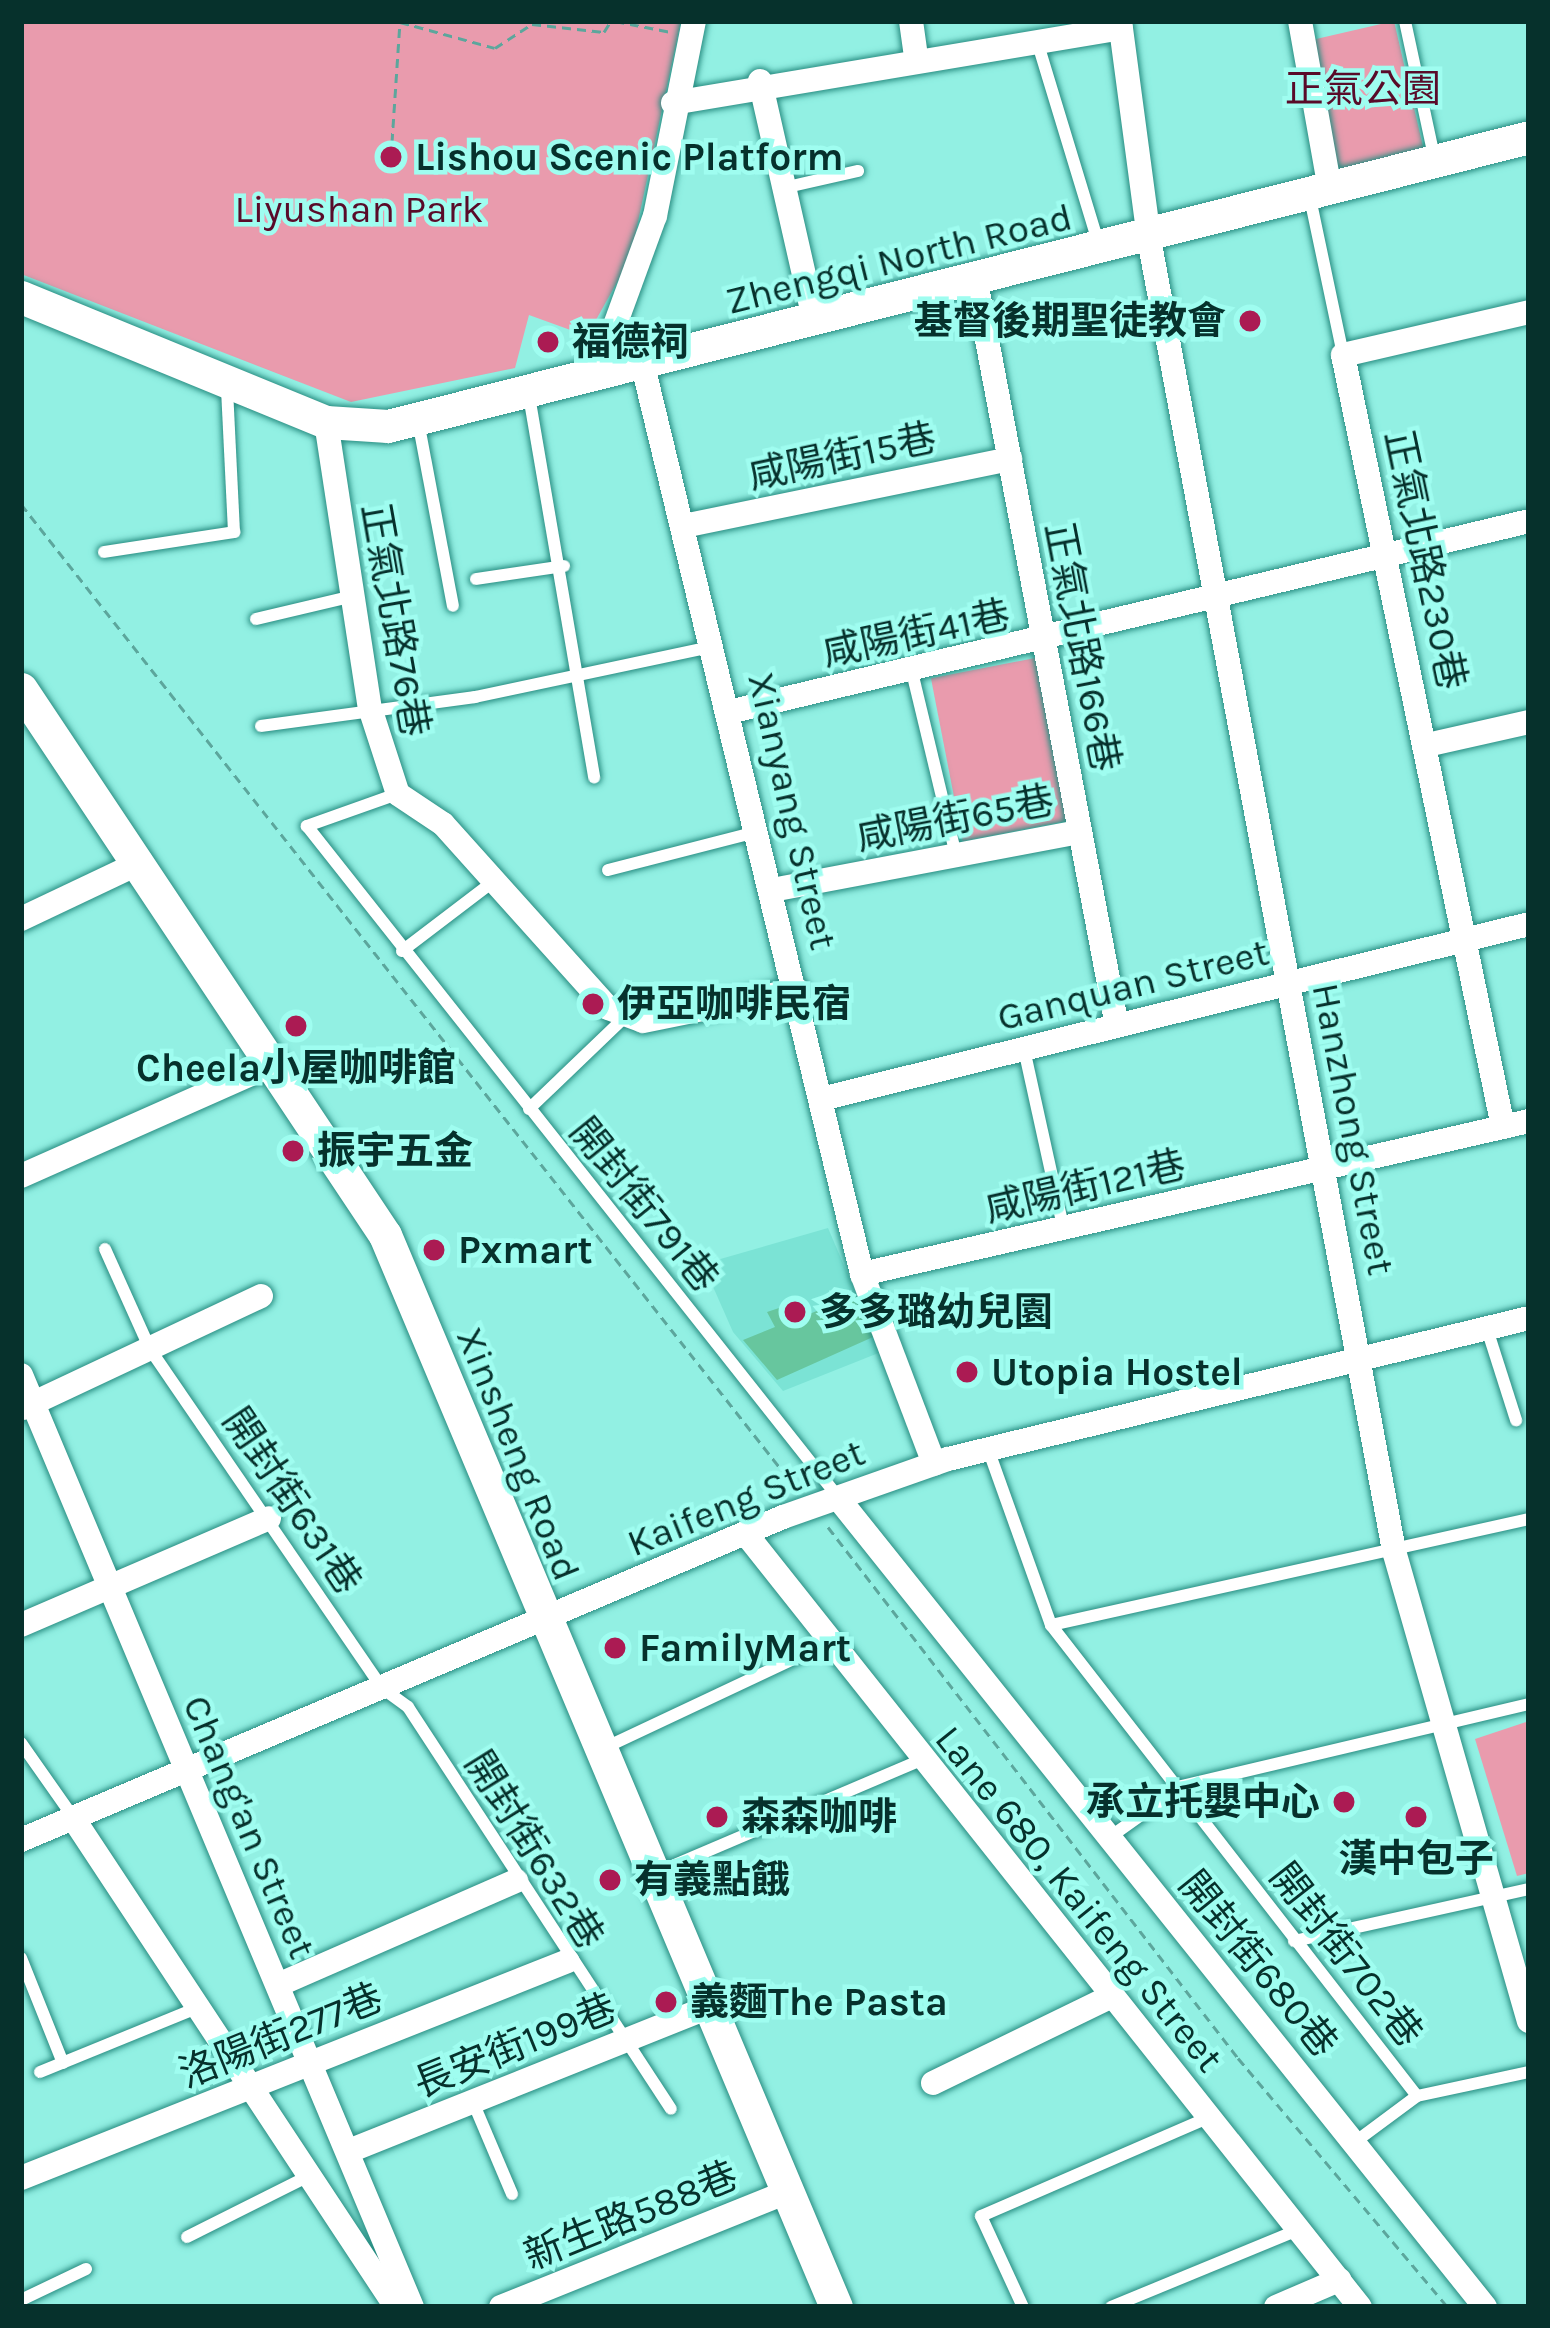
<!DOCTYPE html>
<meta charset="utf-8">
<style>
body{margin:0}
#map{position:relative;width:1550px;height:2328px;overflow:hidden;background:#92f0e3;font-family:Karla,"Noto Sans TC",sans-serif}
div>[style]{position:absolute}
.built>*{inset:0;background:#7be3d5}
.green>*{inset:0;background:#e99bad;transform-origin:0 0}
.building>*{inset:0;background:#67c69e}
.path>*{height:3px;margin-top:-1.5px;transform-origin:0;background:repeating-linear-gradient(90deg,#5ca69c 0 9px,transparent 0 15px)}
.roads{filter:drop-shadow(0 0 3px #278c81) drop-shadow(0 0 3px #278c81)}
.lane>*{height:12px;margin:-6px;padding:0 6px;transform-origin:6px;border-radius:6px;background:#fff}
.street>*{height:24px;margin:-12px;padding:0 12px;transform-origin:12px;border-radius:12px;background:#fff}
.secondary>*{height:33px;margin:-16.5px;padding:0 16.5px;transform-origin:16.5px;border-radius:16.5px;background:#fff}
.dots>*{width:33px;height:33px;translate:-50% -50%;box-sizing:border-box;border:6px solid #9ffdf0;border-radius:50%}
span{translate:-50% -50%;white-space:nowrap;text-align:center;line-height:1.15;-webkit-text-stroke:9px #9ffdf0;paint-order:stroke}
.park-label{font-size:39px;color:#590b29}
.poi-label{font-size:39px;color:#06312c;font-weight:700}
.left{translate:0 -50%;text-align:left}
.right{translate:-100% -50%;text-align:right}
.street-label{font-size:39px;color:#06312c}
.frame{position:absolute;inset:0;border:24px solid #06312c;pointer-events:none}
</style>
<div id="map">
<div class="built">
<div style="clip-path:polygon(828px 1228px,881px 1352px,783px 1391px,733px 1332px,703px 1264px)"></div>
</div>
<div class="green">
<div style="clip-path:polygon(21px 21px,681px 21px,630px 259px,587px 336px,529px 315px,515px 368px,351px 402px,21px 274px)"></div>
<div style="left:1394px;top:21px;width:137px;height:91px;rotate:77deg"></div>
<div style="left:1035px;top:658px;width:166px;height:106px;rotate:79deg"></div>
<div style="clip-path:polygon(1529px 1721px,1529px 1873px,1517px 1876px,1475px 1739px)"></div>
</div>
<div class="building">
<div style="clip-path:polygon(856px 1295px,873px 1337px,777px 1380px,743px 1340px,775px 1327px,767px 1312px,794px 1303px,802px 1317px)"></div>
</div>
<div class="path">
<div style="left:615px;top:21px;width:57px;rotate:11.1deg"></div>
<div style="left:400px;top:22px;width:98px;rotate:15.3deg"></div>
<div style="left:495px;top:48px;width:44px;rotate:-33deg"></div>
<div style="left:532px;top:24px;width:72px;rotate:6.3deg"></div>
<div style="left:604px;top:32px;width:13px;rotate:-58deg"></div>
<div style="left:391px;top:157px;width:135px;rotate:-86.2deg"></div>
<div style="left:21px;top:504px;width:1251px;rotate:51.78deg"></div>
<div style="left:828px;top:1527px;width:671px;rotate:52.33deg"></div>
<div style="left:1238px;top:2058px;width:326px;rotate:49.9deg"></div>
</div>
<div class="roads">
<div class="lane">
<div style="left:1405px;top:21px;width:138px;rotate:77.9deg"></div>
<div style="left:1037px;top:41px;width:213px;rotate:73.1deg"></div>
<div style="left:783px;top:188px;width:77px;rotate:-12.8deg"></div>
<div style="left:1310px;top:198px;width:159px;rotate:78.1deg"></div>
<div style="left:529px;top:396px;width:387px;rotate:80.3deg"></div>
<div style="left:418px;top:421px;width:188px;rotate:79.3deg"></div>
<div style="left:104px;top:552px;width:132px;rotate:-8.7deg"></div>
<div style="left:234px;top:532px;width:143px;rotate:-92.8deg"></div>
<div style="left:476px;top:579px;width:89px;rotate:-8.4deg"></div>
<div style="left:256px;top:619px;width:100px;rotate:-13.3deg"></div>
<div style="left:912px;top:672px;width:188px;rotate:76.5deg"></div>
<div style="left:261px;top:726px;width:216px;rotate:-7.7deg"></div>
<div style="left:475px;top:697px;width:244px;rotate:-12deg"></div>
<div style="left:397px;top:794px;width:96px;rotate:160.4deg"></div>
<div style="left:307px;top:826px;width:856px;rotate:51.64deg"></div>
<div style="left:608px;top:870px;width:157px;rotate:-14.4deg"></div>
<div style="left:402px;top:951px;width:116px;rotate:-37.3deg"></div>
<div style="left:1024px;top:1049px;width:182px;rotate:77.6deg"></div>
<div style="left:529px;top:1109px;width:134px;rotate:-43.8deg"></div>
<div style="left:105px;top:1249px;width:110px;rotate:65.8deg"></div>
<div style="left:150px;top:1349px;width:411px;rotate:55.6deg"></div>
<div style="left:382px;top:1688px;width:32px;rotate:36deg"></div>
<div style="left:408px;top:1707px;width:480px;rotate:56.8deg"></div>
<div style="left:1487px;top:1329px;width:96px;rotate:72.3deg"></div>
<div style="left:988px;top:1449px;width:187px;rotate:70.3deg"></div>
<div style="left:1051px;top:1625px;width:596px;rotate:52.15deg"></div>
<div style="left:1051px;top:1625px;width:490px;rotate:-12.5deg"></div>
<div style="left:21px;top:1743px;width:90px;rotate:54.9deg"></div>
<div style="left:602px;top:1749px;width:251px;rotate:-25.2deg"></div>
<div style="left:1110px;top:1837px;width:88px;rotate:-35.3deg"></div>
<div style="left:1182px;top:1786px;width:357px;rotate:-13.3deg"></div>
<div style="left:656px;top:1873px;width:286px;rotate:-23.1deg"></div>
<div style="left:1294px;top:1941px;width:241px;rotate:-12.5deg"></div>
<div style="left:21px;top:1958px;width:113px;rotate:68.2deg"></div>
<div style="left:40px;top:2072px;width:166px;rotate:-22.2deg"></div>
<div style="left:473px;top:2102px;width:100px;rotate:67deg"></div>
<div style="left:1355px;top:2142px;width:77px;rotate:-36.6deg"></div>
<div style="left:1417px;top:2096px;width:115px;rotate:-12.1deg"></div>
<div style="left:187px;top:2237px;width:132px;rotate:-26.6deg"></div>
<div style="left:21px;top:2300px;width:72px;rotate:-25.5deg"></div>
<div style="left:1023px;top:2307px;width:100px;rotate:-114.8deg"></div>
<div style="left:981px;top:2216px;width:247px;rotate:-23.4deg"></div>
<div style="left:1111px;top:2307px;width:202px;rotate:-22.4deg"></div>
</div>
<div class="street">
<div style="left:911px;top:21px;width:36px;rotate:82deg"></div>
<div style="left:1120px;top:21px;width:220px;rotate:82.4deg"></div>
<div style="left:1149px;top:239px;width:1335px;rotate:79.42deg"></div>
<div style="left:1394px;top:1551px;width:489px;rotate:74deg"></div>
<div style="left:1300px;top:21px;width:172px;rotate:79.9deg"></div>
<div style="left:760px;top:81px;width:248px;rotate:77.2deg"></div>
<div style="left:673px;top:103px;width:454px;rotate:-9.5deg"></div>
<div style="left:976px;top:282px;width:757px;rotate:79.27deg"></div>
<div style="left:643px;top:366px;width:934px;rotate:76.44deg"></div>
<div style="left:862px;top:1274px;width:203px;rotate:69.2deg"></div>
<div style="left:596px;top:377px;width:171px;rotate:-69.9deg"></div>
<div style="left:655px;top:216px;width:199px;rotate:-78.7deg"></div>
<div style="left:326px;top:422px;width:289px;rotate:81.3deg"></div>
<div style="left:370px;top:708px;width:90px;rotate:72deg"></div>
<div style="left:398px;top:794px;width:54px;rotate:33.7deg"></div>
<div style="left:443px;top:824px;width:247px;rotate:48.1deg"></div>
<div style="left:608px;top:1008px;width:37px;rotate:20deg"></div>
<div style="left:643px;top:1021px;width:157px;rotate:-11.4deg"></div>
<div style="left:688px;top:525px;width:329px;rotate:-11.6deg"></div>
<div style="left:733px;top:711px;width:818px;rotate:-13.42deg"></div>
<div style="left:1427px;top:745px;width:105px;rotate:-12.7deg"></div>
<div style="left:772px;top:890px;width:313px;rotate:-10.7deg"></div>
<div style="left:21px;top:919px;width:133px;rotate:-25.4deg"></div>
<div style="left:825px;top:1098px;width:725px;rotate:-13.88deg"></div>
<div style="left:1503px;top:1127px;width:788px;rotate:-101.71deg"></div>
<div style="left:1343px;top:355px;width:191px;rotate:-13deg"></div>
<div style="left:21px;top:1176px;width:277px;rotate:-23.9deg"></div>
<div style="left:862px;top:1274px;width:684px;rotate:-12.92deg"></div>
<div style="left:21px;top:1375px;width:1011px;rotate:67.24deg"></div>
<div style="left:23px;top:1408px;width:263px;rotate:-25.2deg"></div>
<div style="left:838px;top:1498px;width:1036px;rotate:51.35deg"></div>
<div style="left:746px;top:1534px;width:987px;rotate:51.54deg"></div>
<div style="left:21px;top:1625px;width:270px;rotate:-23.3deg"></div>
<div style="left:73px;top:1818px;width:586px;rotate:56.55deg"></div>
<div style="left:21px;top:1840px;width:828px;rotate:-22.97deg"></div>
<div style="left:783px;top:1517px;width:175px;rotate:-19.4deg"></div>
<div style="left:948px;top:1459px;width:598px;rotate:-13.64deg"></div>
<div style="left:278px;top:1985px;width:260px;rotate:-23.6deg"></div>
<div style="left:933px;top:2083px;width:195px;rotate:-25.9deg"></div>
<div style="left:349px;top:2151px;width:386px;rotate:-21.8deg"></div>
<div style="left:21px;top:2178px;width:588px;rotate:-21.64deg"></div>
<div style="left:501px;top:2307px;width:308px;rotate:-21.9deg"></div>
<div style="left:1276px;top:2307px;width:69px;rotate:-23.2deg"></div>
</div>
<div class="secondary">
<div style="left:21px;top:297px;width:330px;rotate:22.3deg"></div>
<div style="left:326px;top:422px;width:62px;rotate:3.7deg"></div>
<div style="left:388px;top:426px;width:1177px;rotate:-14.21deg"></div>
<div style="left:21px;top:689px;width:656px;rotate:56.31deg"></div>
<div style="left:385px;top:1235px;width:1163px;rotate:67.18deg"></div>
</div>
</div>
<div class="dots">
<div style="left:391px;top:157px;background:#ab1b53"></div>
<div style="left:1250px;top:321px;background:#ab1b53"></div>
<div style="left:548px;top:342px;background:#ab1b53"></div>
<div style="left:593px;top:1004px;background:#ab1b53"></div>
<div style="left:296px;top:1026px;background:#ab1b53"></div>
<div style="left:293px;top:1151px;background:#ab1b53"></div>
<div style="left:434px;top:1250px;background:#ab1b53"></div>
<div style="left:795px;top:1312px;background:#ab1b53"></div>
<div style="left:967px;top:1372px;background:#ab1b53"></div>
<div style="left:615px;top:1648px;background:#ab1b53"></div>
<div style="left:1344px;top:1802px;background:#ab1b53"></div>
<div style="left:717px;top:1817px;background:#ab1b53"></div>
<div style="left:1416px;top:1817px;background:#ab1b53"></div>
<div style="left:610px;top:1880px;background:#ab1b53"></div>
<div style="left:666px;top:2002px;background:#ab1b53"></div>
</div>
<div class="park-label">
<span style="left:1363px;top:89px">正氣公園</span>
<span style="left:359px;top:209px">Liyushan Park</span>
</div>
<div class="poi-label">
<span class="left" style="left:415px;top:157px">Lishou Scenic Platform</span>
<span class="right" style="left:1226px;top:321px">基督後期聖徒教會</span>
<span class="left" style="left:572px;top:342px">福德祠</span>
<span class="left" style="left:617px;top:1004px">伊亞咖啡民宿</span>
<span style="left:296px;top:1068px">Cheela小屋咖啡館</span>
<span class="left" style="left:317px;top:1151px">振宇五金</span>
<span class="left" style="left:458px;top:1250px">Pxmart</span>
<span class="left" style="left:819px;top:1312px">多多璐幼兒園</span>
<span class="left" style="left:991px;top:1372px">Utopia Hostel</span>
<span class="left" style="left:639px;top:1648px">FamilyMart</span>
<span class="right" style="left:1320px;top:1802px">承立托嬰中心</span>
<span class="left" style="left:741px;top:1817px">森森咖啡</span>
<span style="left:1416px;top:1859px">漢中包子</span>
<span class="left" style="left:634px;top:1880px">有義點餓</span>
<span class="left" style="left:690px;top:2002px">義麵The Pasta</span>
</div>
<div class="street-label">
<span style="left:899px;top:259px;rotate:-14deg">Zhengqi North Road</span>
<span style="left:842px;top:457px;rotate:-12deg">咸陽街15巷</span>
<span style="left:1425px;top:560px;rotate:78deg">正氣北路230巷</span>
<span style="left:395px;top:620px;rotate:80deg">正氣北路76巷</span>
<span style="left:916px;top:634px;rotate:-12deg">咸陽街41巷</span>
<span style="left:1082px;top:647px;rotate:79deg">正氣北路166巷</span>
<span style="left:792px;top:811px;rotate:77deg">Xianyang Street</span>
<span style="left:955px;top:819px;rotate:-11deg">咸陽街65巷</span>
<span style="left:1133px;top:985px;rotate:-14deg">Ganquan Street</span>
<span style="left:1353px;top:1129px;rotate:79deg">Hanzhong Street</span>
<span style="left:1085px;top:1187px;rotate:-13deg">咸陽街121巷</span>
<span style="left:644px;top:1205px;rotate:51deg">開封街791巷</span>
<span style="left:518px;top:1454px;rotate:68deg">Xinsheng Road</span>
<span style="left:746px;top:1498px;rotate:-22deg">Kaifeng Street</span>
<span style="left:292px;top:1501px;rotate:56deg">開封街631巷</span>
<span style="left:249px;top:1827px;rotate:67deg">Chang'an Street</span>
<span style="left:534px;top:1850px;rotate:58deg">開封街632巷</span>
<span style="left:1079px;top:1899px;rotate:51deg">Lane 680, Kaifeng Street</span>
<span style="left:1346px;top:1955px;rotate:52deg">開封街702巷</span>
<span style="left:1258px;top:1964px;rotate:51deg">開封街680巷</span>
<span style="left:281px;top:2036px;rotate:-22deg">洛陽街277巷</span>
<span style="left:515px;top:2046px;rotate:-22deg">長安街199巷</span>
<span style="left:631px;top:2216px;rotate:-22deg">新生路588巷</span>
</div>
<div class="frame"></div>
</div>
